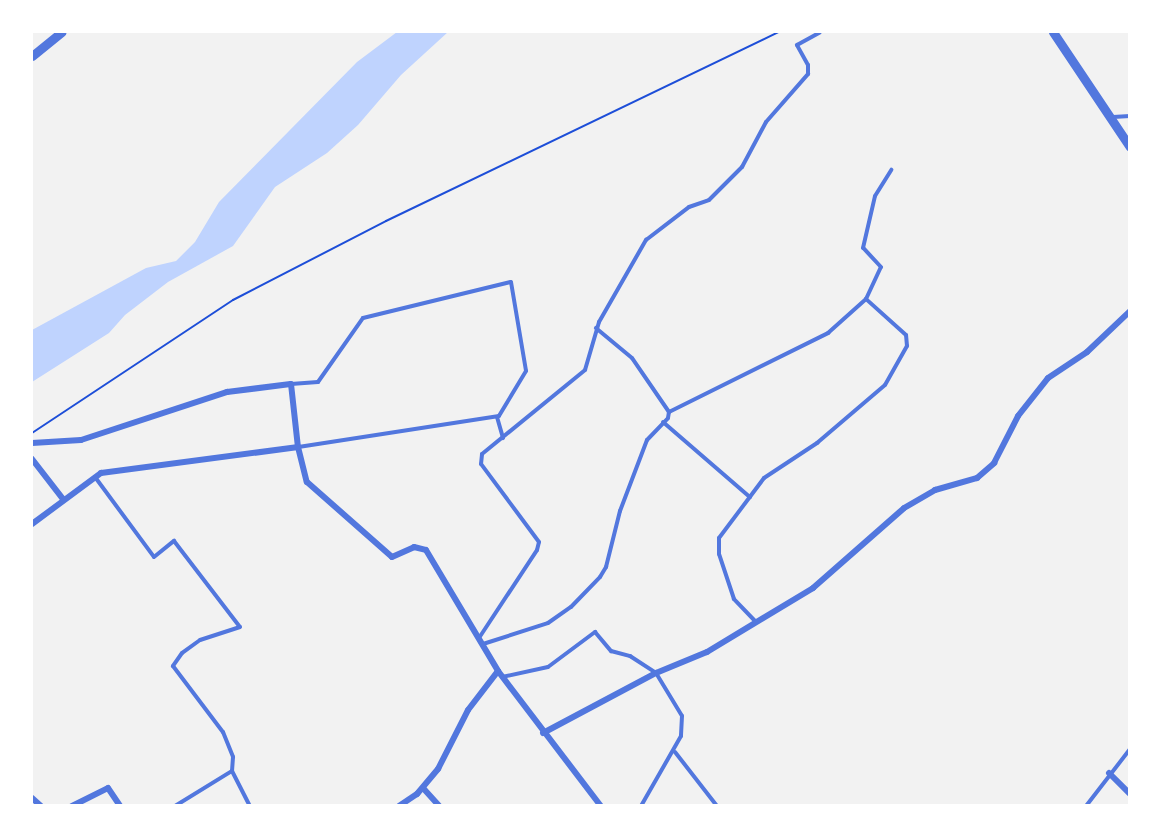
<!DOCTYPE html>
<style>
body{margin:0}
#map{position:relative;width:1161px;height:837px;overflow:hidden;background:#f2f2f2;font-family:Karla,sans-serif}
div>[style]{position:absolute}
.water>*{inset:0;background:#bfd3fe}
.path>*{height:2px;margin:-1px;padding:0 1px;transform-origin:1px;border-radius:1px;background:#1d4ed8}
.service>*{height:4px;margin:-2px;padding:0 2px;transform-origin:2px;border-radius:2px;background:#5277de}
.minor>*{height:6px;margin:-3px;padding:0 3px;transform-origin:3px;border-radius:3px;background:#5277de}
.tertiary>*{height:9px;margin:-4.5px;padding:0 4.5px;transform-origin:4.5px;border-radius:4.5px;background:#5277de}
span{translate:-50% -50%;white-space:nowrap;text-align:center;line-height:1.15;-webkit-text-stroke:6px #fff;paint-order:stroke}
.frame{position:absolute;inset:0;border:33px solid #fff;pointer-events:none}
</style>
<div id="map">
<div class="water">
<div style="clip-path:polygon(397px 32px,448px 32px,401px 75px,358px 125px,327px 153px,275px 187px,233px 246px,168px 282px,125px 315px,109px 333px,32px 382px,32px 330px,146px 268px,176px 261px,195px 242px,219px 202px,357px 62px)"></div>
</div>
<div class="path">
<div style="left:32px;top:433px;width:241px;rotate:-33.5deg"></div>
<div style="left:233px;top:300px;width:172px;rotate:-27.3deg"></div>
<div style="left:386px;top:221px;width:436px;rotate:-25.7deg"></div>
</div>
<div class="service">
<div style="left:1113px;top:117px;width:17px;rotate:-3deg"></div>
<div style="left:291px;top:384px;width:27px;rotate:-4deg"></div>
<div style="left:318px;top:382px;width:78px;rotate:-54.9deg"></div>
<div style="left:363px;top:318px;width:152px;rotate:-13.7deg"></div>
<div style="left:511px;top:282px;width:90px;rotate:80.4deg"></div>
<div style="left:526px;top:371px;width:52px;rotate:121deg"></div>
<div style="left:499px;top:416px;width:203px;rotate:171.2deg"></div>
<div style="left:669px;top:412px;width:178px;rotate:-26.4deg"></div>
<div style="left:828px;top:333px;width:51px;rotate:-41.8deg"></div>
<div style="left:497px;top:417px;width:22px;rotate:74deg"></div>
<div style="left:663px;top:422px;width:115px;rotate:40.8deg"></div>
<div style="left:95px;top:477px;width:99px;rotate:53.6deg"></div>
<div style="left:154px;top:557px;width:26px;rotate:-39deg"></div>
<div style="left:174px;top:541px;width:108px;rotate:52.5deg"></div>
<div style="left:240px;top:627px;width:42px;rotate:162deg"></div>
<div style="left:200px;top:640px;width:22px;rotate:144deg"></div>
<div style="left:182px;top:653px;width:16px;rotate:125deg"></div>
<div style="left:173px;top:666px;width:83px;rotate:52.9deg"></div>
<div style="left:223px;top:732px;width:27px;rotate:68deg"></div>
<div style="left:233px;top:757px;width:14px;rotate:94deg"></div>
<div style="left:232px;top:771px;width:39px;rotate:63deg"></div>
<div style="left:756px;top:622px;width:32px;rotate:-134deg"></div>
<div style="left:734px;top:599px;width:47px;rotate:-108.4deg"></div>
<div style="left:719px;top:554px;width:16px;rotate:-90deg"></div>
<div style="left:719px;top:538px;width:75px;rotate:-53.1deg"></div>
<div style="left:764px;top:478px;width:64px;rotate:-33.4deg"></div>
<div style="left:817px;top:443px;width:89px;rotate:-40.5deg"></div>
<div style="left:885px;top:385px;width:45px;rotate:-60.6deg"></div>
<div style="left:907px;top:346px;width:11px;rotate:-95deg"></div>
<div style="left:906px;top:335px;width:54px;rotate:-138deg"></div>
<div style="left:866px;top:299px;width:35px;rotate:-65deg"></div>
<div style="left:881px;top:267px;width:26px;rotate:-133deg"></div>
<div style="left:863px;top:248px;width:53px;rotate:-77deg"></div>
<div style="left:875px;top:196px;width:31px;rotate:-58deg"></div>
<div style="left:479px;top:638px;width:105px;rotate:-56.6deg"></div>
<div style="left:537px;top:550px;width:8px;rotate:-76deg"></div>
<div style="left:539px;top:542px;width:97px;rotate:-126.6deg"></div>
<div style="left:481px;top:464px;width:10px;rotate:-84deg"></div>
<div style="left:482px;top:454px;width:133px;rotate:-39.2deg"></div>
<div style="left:585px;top:370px;width:50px;rotate:-73.7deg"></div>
<div style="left:599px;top:322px;width:95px;rotate:-60.2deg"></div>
<div style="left:646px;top:240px;width:54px;rotate:-37.5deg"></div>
<div style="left:689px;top:207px;width:21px;rotate:-19deg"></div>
<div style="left:709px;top:200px;width:47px;rotate:-45deg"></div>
<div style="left:742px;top:167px;width:51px;rotate:-61.9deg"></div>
<div style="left:766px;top:122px;width:64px;rotate:-48.8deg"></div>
<div style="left:808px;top:74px;width:9px;rotate:-90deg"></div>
<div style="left:808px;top:65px;width:23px;rotate:-119deg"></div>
<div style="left:797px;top:45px;width:26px;rotate:-29deg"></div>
<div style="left:483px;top:644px;width:68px;rotate:-17.9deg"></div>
<div style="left:548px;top:623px;width:28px;rotate:-35deg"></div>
<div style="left:571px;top:607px;width:42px;rotate:-46deg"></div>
<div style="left:600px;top:577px;width:12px;rotate:-59deg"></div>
<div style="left:606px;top:567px;width:58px;rotate:-76deg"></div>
<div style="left:620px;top:511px;width:76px;rotate:-69.2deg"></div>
<div style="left:647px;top:440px;width:30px;rotate:-46deg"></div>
<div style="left:668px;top:418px;width:6px;rotate:-81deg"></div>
<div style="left:669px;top:412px;width:65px;rotate:-124.4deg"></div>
<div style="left:632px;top:358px;width:47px;rotate:-140.2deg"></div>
<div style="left:502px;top:677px;width:47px;rotate:-12.3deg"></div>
<div style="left:548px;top:667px;width:59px;rotate:-36.7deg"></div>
<div style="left:595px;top:632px;width:25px;rotate:50deg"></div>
<div style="left:611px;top:651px;width:20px;rotate:15deg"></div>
<div style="left:630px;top:656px;width:31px;rotate:33deg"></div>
<div style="left:656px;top:673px;width:50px;rotate:58.8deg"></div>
<div style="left:682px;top:716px;width:20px;rotate:93deg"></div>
<div style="left:681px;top:736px;width:81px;rotate:119.7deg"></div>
<div style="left:675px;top:752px;width:68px;rotate:52.1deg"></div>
<div style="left:175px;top:806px;width:67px;rotate:-31.6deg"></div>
<div style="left:1086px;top:806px;width:72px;rotate:-52.3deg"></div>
</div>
<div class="minor">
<div style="left:32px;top:443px;width:49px;rotate:-3.5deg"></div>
<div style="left:81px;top:440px;width:154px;rotate:-18.2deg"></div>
<div style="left:227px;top:392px;width:64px;rotate:-7.1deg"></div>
<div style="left:291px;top:384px;width:63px;rotate:83.7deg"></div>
<div style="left:298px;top:447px;width:36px;rotate:76deg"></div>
<div style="left:307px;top:482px;width:113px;rotate:41.4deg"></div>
<div style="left:392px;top:557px;width:24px;rotate:-24deg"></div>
<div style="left:414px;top:547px;width:12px;rotate:14deg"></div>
<div style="left:426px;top:550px;width:141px;rotate:59.2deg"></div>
<div style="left:498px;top:671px;width:170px;rotate:52.7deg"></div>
<div style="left:32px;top:459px;width:51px;rotate:52.2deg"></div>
<div style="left:32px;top:524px;width:86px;rotate:-36.5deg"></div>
<div style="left:101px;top:473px;width:199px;rotate:-7.5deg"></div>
<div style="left:543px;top:733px;width:128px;rotate:-28deg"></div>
<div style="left:656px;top:673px;width:55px;rotate:-22.4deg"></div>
<div style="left:707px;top:652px;width:124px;rotate:-31.1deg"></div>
<div style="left:813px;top:588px;width:121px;rotate:-41.3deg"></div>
<div style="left:904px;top:508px;width:36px;rotate:-30deg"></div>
<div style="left:935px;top:490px;width:44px;rotate:-15.9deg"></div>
<div style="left:977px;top:478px;width:23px;rotate:-41deg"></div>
<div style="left:994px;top:463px;width:53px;rotate:-62.9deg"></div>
<div style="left:1018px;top:416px;width:48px;rotate:-51.7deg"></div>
<div style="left:1048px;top:378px;width:47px;rotate:-33.7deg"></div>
<div style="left:1087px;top:352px;width:59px;rotate:-43.6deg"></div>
<div style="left:1109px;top:773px;width:30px;rotate:45deg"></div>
<div style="left:423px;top:788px;width:24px;rotate:48deg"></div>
<div style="left:32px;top:798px;width:12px;rotate:42deg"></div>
<div style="left:72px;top:806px;width:40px;rotate:-26.6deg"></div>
<div style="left:108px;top:788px;width:22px;rotate:56deg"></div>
<div style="left:399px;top:806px;width:22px;rotate:-34deg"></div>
<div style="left:417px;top:794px;width:33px;rotate:-50deg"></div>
<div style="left:438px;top:769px;width:66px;rotate:-63deg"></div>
<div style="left:468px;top:710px;width:49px;rotate:-52.4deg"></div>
</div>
<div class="tertiary">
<div style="left:1053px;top:32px;width:138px;rotate:56.2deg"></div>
<div style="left:32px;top:56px;width:38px;rotate:-39deg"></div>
</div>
<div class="frame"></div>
</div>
